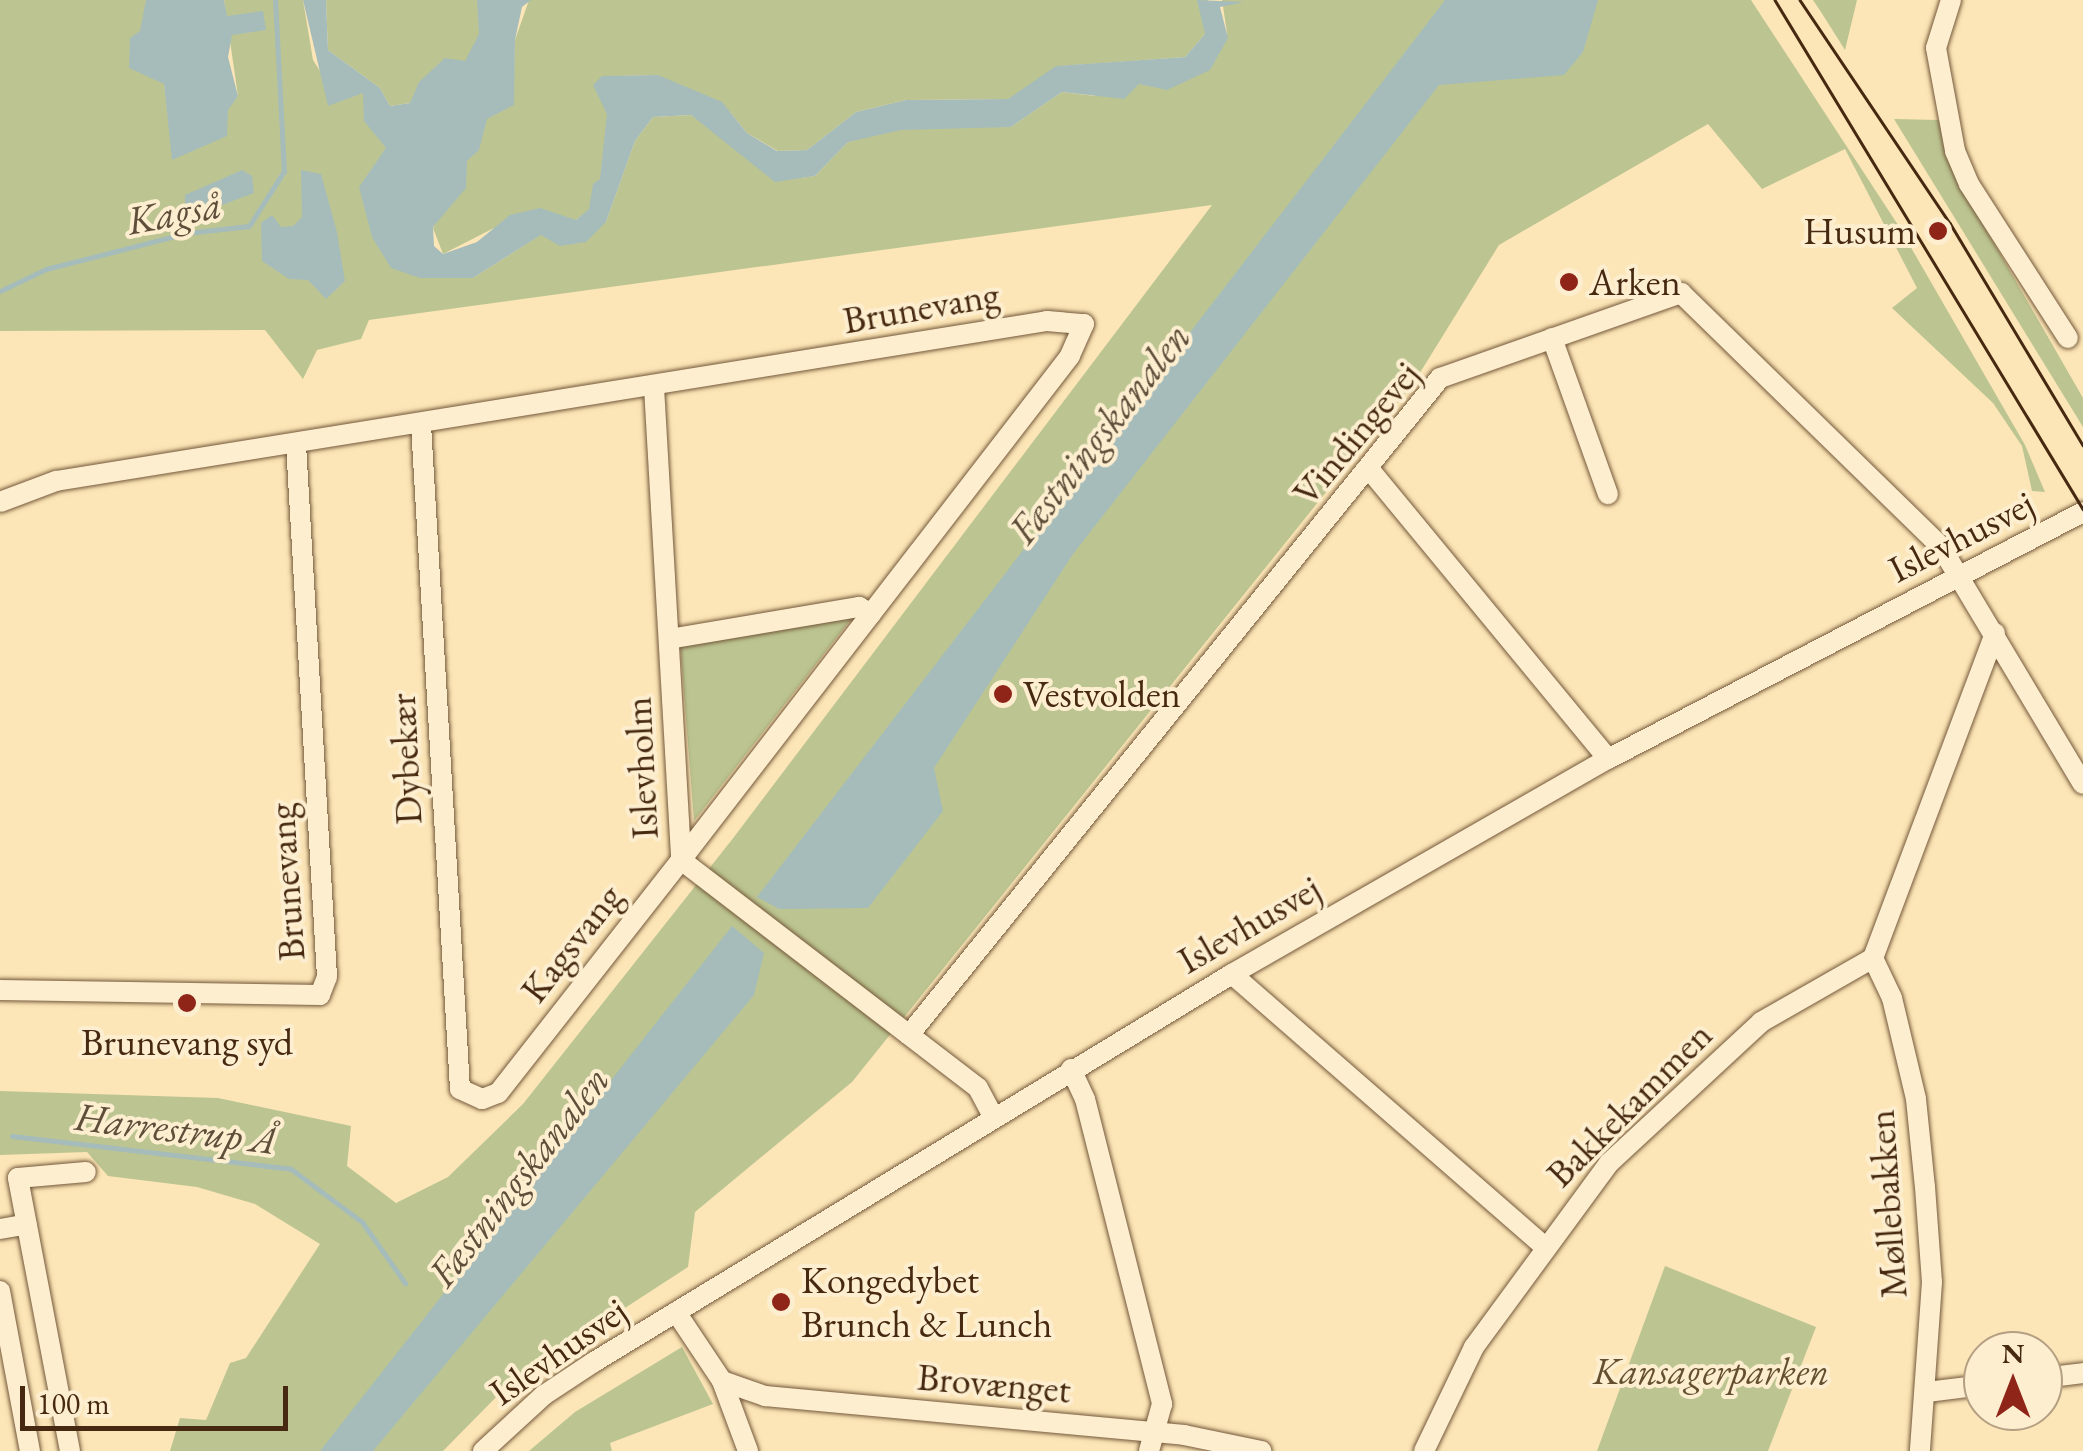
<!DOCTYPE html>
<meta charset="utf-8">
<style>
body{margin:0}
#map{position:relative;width:2083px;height:1451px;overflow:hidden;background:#fce5b6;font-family:"EB Garamond",serif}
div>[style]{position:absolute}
.green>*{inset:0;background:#bcc591}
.water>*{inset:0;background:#a5bcba}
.stream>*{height:5px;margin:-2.5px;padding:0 2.5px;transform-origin:2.5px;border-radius:2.5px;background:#a5bcba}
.roads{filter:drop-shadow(0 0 2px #74583a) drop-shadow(0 0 2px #74583a)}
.minor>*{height:20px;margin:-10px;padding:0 10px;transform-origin:10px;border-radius:10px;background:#fdeed0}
.tram>*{height:2.5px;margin:-1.25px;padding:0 1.25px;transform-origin:1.25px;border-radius:1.25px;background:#462910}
.dots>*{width:28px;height:28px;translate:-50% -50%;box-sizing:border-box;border:5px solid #fdeed0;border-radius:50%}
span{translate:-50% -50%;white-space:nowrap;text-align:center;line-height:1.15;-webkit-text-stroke:8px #fdeed0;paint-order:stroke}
.poi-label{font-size:38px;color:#462910}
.right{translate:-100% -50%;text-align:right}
.left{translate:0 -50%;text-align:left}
.street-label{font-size:38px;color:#462910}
.park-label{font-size:38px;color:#645030;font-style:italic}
.water-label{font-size:40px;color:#5e4e3a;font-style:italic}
.north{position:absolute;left:1963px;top:1331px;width:100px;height:100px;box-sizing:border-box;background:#fdeed0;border:2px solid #b49f83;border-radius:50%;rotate:0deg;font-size:28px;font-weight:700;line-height:40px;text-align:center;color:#462910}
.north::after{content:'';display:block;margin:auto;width:35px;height:45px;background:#8f2418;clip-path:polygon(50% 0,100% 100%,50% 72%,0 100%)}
.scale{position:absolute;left:20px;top:1386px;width:268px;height:45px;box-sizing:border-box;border:5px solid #462910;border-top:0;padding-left:12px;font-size:30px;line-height:35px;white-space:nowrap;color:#462910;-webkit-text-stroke:8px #fdeed0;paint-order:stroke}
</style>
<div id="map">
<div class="green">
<div style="clip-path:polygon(evenodd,0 0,146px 0,141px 73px,164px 83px,173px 159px,238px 96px,224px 0,303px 0,313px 60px,339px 101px,363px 92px,390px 124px,372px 237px,473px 278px,542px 234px,606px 222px,635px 141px,653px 117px,691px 115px,784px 180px,815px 176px,848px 142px,894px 114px,1011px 127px,1062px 92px,1095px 96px,1140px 67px,1163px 84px,1227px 33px,1222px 0,1751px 0,1898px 225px,2025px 445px,2045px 492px,2032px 491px,2022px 446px,1993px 403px,1892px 308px,1917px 288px,1845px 149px,1762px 189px,1708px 124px,1499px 245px,1413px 384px,852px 1082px,695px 1212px,688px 1267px,511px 1382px,443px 1451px,170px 1451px,180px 1418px,206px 1420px,230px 1363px,246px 1358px,320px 1244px,255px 1204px,197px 1187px,108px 1176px,87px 1152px,0 1155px,0 1091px,218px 1098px,351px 1126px,347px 1166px,396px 1203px,448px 1177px,523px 1104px,734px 837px,1212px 205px,369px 320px,361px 339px,317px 350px,303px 379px,265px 330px,0 331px,0 0,241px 171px,239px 198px,185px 218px,185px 196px,241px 171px)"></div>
<div style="clip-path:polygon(326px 0,488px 0,478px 55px,410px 103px,390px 106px,380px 88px,328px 50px)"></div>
<div style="clip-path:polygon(529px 0,1208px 0,1205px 34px,1185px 57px,1061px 66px,1009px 99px,906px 100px,856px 112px,807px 150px,778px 151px,747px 133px,730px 112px,658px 75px,618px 76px,611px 152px,590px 209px,576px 220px,494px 228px,443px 254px,433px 228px,491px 105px,513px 104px,515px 40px)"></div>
<div style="clip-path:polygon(1813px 0,1857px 0,1845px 50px,1821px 12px)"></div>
<div style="clip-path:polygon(1894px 119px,1939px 120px,1960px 184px,2083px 398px,2083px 427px)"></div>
<div style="clip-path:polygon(855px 614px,694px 821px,680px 642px)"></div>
<div style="clip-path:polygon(1665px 1266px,1816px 1327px,1768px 1451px,1597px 1451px)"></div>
<div style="clip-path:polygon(682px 1347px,713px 1404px,610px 1443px,612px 1451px,529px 1451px,575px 1412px)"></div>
</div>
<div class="water">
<div style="clip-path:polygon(146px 0,224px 0,227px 16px,263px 11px,266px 30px,232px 35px,228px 57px,238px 96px,228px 110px,227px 136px,172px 160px,164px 84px,129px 68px,130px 38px,140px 31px)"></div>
<div style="clip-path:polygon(303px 0,326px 0,328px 50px,380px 88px,390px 106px,410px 103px,419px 82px,445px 58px,465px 61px,479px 34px,477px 0,531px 0,522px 7px,515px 40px,514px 105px,487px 119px,479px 150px,467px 161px,466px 188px,433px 227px,434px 246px,443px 254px,477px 242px,510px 215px,540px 208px,576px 220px,589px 209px,593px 184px,600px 179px,607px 114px,593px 85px,602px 76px,658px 75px,722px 102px,747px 133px,777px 151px,807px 150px,856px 112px,906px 100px,1008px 99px,1056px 66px,1185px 57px,1205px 34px,1197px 0,1244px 2px,1220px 7px,1228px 38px,1210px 70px,1167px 90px,1139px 84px,1124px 99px,1062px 92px,1011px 127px,901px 130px,848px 142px,815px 176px,775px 182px,691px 115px,653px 117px,635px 141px,606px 222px,586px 242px,560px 246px,541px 235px,473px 278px,420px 278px,391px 268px,372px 237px,359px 187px,386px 148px,364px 121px,363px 93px,328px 106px)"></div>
<div style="clip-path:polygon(1445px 0,1598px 0,1583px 52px,1564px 75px,1439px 85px,1073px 554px,934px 768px,943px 811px,868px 908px,779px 909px,757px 897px)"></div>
<div style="clip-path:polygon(242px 170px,252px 176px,254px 193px,185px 219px,185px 195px)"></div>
<div style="clip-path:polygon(301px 170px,321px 174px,337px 232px,345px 281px,326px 299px,308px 280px,289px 279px,262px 261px,261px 223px,272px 215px,281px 227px,293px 226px,302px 217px)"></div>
<div style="clip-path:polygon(732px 926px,764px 953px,754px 995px,373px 1451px,320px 1451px)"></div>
</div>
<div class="stream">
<div style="left:0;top:291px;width:51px;rotate:-25.6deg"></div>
<div style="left:46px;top:269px;width:146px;rotate:-14.3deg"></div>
<div style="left:187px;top:233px;width:62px;rotate:-6.4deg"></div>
<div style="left:249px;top:226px;width:65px;rotate:-57.5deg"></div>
<div style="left:284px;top:171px;width:171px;rotate:-93deg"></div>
<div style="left:12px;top:1136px;width:281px;rotate:6.7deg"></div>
<div style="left:291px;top:1169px;width:89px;rotate:36.7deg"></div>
<div style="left:362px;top:1222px;width:75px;rotate:54.8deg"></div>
</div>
<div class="roads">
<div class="minor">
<div style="left:1951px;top:0;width:50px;rotate:107.4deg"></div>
<div style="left:1936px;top:48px;width:105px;rotate:79.5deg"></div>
<div style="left:1955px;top:151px;width:36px;rotate:67deg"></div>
<div style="left:1969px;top:184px;width:183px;rotate:57.3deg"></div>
<div style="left:1552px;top:338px;width:166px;rotate:70.3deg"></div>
<div style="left:654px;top:387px;width:474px;rotate:86.7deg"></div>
<div style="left:681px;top:860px;width:374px;rotate:37.5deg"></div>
<div style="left:978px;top:1088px;width:32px;rotate:62deg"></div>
<div style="left:1370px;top:470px;width:374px;rotate:50.5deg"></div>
<div style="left:0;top:502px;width:60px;rotate:-20.6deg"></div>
<div style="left:56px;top:481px;width:1004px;rotate:-9.17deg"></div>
<div style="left:1047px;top:321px;width:37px;rotate:5deg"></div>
<div style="left:1084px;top:324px;width:35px;rotate:114deg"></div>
<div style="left:1070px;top:356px;width:637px;rotate:127.66deg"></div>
<div style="left:681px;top:860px;width:296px;rotate:128.1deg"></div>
<div style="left:498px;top:1093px;width:17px;rotate:159deg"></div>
<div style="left:482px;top:1099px;width:24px;rotate:-156deg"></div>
<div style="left:460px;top:1089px;width:666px;rotate:-93.36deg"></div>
<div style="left:669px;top:639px;width:193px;rotate:-9.6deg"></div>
<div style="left:859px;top:607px;width:14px;rotate:30deg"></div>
<div style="left:1873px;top:958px;width:44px;rotate:64.6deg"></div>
<div style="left:1892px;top:998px;width:104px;rotate:76.6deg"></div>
<div style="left:1916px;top:1099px;width:88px;rotate:84.2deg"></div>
<div style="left:1925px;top:1187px;width:95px;rotate:85.8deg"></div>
<div style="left:1932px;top:1282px;width:169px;rotate:94.1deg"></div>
<div style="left:1873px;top:958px;width:347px;rotate:-69.4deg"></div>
<div style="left:1232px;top:974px;width:413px;rotate:41.1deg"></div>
<div style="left:0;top:990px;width:320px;rotate:0.9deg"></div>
<div style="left:320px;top:995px;width:19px;rotate:-69deg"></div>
<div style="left:327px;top:977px;width:534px;rotate:-93.33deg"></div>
<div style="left:909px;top:1035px;width:845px;rotate:-51.05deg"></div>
<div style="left:1440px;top:378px;width:256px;rotate:-19.4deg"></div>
<div style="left:1681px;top:293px;width:363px;rotate:44.3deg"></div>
<div style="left:1941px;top:547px;width:276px;rotate:59.1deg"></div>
<div style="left:1071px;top:1069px;width:33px;rotate:65deg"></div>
<div style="left:1085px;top:1099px;width:315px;rotate:75.8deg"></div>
<div style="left:1162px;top:1404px;width:49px;rotate:105.5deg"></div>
<div style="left:0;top:1229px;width:27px;rotate:-10deg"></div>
<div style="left:0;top:1291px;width:163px;rotate:79.4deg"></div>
<div style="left:676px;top:1312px;width:83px;rotate:56.3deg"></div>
<div style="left:722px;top:1381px;width:75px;rotate:69.6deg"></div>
<div style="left:2043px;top:1378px;width:40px;rotate:-7.1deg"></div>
<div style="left:722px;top:1381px;width:46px;rotate:19.2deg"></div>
<div style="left:765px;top:1396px;width:421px;rotate:5.3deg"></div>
<div style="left:1184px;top:1435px;width:79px;rotate:11.7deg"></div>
<div style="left:1927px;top:1392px;width:56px;rotate:-7.1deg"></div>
<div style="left:70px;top:1451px;width:278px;rotate:-100.8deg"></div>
<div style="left:18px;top:1178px;width:68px;rotate:-5deg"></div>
<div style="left:483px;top:1451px;width:83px;rotate:-42.6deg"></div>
<div style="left:544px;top:1395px;width:60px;rotate:-33.4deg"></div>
<div style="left:594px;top:1362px;width:747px;rotate:-31.31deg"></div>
<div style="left:1232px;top:974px;width:433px;rotate:-29.8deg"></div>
<div style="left:1608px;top:759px;width:535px;rotate:-27.47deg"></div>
<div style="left:1424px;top:1451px;width:115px;rotate:-64.3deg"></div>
<div style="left:1474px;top:1347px;width:228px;rotate:-53.7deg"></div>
<div style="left:1609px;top:1163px;width:207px;rotate:-42.8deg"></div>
<div style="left:1761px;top:1022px;width:129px;rotate:-29.7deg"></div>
</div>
</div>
<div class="tram">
<div style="left:1775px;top:0;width:595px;rotate:58.82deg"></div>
<div style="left:1800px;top:0;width:269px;rotate:56.1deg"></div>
<div style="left:1950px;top:223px;width:259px;rotate:59.1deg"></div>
</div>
<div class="dots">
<div style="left:1938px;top:231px;background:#8f2418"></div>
<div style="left:1569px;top:282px;background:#8f2418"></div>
<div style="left:1003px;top:694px;background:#8f2418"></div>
<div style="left:187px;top:1003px;background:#8f2418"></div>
<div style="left:781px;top:1302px;background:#8f2418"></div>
</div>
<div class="poi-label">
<span class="right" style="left:1916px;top:231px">Husum</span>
<span class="left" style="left:1589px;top:282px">Arken</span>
<span class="left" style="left:1023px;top:694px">Vestvolden</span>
<span style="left:187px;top:1042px">Brunevang syd</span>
<span class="left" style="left:801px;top:1302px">Kongedybet<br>Brunch &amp; Lunch</span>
</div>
<div class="street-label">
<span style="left:921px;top:307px;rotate:-10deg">Brunevang</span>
<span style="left:1356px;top:433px;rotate:-50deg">Vindingevej</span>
<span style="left:1961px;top:536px;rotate:-27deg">Islevhusvej</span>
<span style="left:405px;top:759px;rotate:-93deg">Dybekær</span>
<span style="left:641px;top:768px;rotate:-93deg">Islevholm</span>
<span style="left:286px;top:882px;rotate:-94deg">Brunevang</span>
<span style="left:1249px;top:924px;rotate:-30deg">Islevhusvej</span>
<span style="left:571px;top:943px;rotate:-52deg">Kagsvang</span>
<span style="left:1629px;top:1104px;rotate:-45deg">Bakkekammen</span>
<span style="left:1887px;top:1204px;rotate:-94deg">Møllebakken</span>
<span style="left:558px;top:1351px;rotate:-35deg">Islevhusvej</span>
<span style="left:994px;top:1383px;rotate:5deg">Brovænget</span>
</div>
<div class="park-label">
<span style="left:1711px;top:1371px">Kansagerparken</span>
</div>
<div class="water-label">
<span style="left:174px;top:212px;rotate:-11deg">Kagså</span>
<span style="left:1099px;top:433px;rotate:-52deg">Fæstningskanalen</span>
<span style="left:176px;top:1128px;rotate:7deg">Harrestrup Å</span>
<span style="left:518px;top:1176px;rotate:-52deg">Fæstningskanalen</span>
</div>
<div class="north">N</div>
<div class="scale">100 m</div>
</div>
